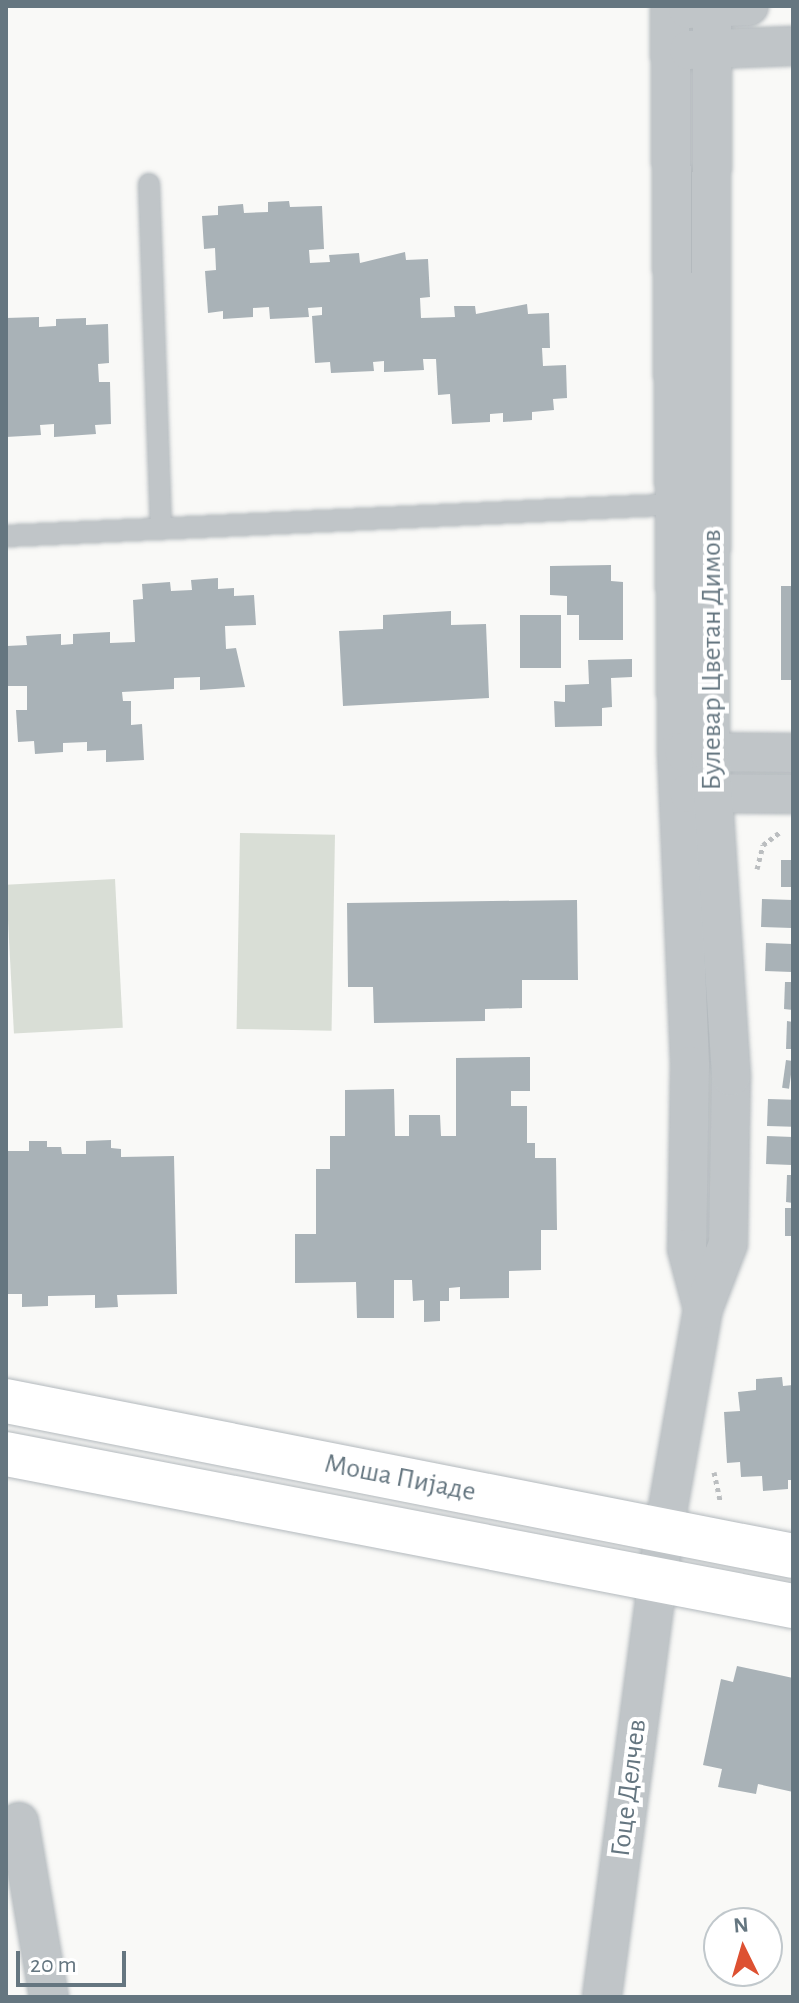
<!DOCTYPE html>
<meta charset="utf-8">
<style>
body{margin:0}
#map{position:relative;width:799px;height:2003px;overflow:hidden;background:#f9f9f7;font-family:"Alegreya Sans",sans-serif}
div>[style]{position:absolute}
.green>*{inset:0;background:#d9ded6;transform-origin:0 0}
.building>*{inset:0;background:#a9b2b7;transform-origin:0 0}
.path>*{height:5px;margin-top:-2.5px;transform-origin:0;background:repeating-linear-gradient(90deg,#bbbec0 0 4px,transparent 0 8px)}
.roads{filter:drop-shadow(0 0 2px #b3b9bd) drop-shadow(0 0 2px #b3b9bd)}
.lane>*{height:20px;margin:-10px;padding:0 10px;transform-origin:10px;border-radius:10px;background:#c0c5c8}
.street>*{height:38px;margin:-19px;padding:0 19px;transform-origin:19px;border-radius:19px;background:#c0c5c8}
.secondary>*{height:44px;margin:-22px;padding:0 22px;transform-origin:22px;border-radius:22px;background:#fff}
span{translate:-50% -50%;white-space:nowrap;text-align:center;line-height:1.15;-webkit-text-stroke:8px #fff;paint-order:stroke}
.street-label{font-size:28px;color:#657680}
.frame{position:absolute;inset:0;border:8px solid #657680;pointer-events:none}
.north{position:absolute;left:703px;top:1907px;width:80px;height:80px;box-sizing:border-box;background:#fff;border:2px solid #c1c8cc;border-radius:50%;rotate:355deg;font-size:22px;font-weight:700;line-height:32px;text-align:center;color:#657680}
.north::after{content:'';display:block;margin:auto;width:28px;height:36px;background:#dd5132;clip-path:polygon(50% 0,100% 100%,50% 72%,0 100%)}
.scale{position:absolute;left:16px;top:1951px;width:110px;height:36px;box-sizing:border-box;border:4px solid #657680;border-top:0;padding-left:10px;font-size:24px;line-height:28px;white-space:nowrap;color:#657680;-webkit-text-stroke:6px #fff;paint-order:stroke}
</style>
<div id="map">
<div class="green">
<div style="left:240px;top:833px;width:95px;height:196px;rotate:1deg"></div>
<div style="left:115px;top:879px;width:149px;height:109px;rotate:87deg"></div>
</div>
<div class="building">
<div style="clip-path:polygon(289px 201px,290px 207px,322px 206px,324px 249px,309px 250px,310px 263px,330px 262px,329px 255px,359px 253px,360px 263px,405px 252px,406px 260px,428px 259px,430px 297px,420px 298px,421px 318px,455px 317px,454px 306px,475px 306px,476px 314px,527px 304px,528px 314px,549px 313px,550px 348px,542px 348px,543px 366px,566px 365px,567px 398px,553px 399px,554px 410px,532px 412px,532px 420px,503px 422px,503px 413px,490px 414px,490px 422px,452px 424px,450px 394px,438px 395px,436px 359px,423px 359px,424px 370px,384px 372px,384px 361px,373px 362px,374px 371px,331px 373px,330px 362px,315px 363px,312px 316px,322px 315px,322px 307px,308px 308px,309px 317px,270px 319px,269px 307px,253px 308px,253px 317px,223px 319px,223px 311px,208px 313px,205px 271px,216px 270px,215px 248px,204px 249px,202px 216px,218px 215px,218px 206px,243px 204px,244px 213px,268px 212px,268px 202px)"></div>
<div style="clip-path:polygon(39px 317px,39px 327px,56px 326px,56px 319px,86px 318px,86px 325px,108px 324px,109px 363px,98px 364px,99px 382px,110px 382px,111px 424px,95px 425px,96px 434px,54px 437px,54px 424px,40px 425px,41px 435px,6px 437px,6px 318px)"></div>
<div style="clip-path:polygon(611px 565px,611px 581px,623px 582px,623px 640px,579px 640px,579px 615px,567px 615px,567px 596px,550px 595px,550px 566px)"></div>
<div style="clip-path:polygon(218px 578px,218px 589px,234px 588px,234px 596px,254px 595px,256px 625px,225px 626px,226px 649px,236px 648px,245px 687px,200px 690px,200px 677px,174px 678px,174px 689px,122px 692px,123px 701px,131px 701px,131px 725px,142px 724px,144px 760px,106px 762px,106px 750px,87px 751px,87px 742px,63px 743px,63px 752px,35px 754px,34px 741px,18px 742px,16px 710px,27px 710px,27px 686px,6px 686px,7px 646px,27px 645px,26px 636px,61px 634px,61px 645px,73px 644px,73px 634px,110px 632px,110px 643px,135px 642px,133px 600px,143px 599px,142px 584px,170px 582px,171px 591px,192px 590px,191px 580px)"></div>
<div style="left:781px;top:586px;width:12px;height:94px"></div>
<div style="clip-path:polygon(451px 611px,451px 625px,486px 624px,489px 698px,343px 706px,339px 631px,383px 629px,383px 615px)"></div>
<div style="left:561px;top:615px;width:53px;height:41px;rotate:90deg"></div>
<div style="clip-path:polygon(632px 659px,632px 677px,611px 678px,612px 707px,602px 708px,602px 726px,555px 727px,554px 701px,565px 702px,565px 685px,589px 684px,588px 660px)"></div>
<div style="left:781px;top:860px;width:12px;height:27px"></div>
<div style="left:762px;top:899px;width:31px;height:28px;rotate:2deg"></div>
<div style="clip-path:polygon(577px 900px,578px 980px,522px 980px,522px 1008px,485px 1009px,485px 1021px,374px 1023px,373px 987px,348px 987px,347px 903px)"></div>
<div style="left:766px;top:943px;width:27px;height:28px;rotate:2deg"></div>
<div style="clip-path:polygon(785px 982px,793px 982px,793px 1010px,784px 1009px)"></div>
<div style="clip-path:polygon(787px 1021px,793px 1022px,793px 1049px,786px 1049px)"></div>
<div style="clip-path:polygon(530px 1057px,530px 1091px,511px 1091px,511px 1106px,527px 1106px,527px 1143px,535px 1143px,535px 1158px,556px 1158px,557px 1230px,541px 1230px,541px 1270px,509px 1271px,509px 1298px,460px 1299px,460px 1287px,449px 1288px,449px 1301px,440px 1301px,440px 1321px,424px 1322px,424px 1300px,413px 1301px,412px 1280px,394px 1280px,394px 1318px,357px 1318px,356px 1282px,295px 1283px,295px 1234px,316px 1234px,316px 1169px,330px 1169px,330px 1136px,345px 1136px,345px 1090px,394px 1089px,395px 1136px,409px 1136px,409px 1115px,440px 1115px,441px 1136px,456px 1136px,456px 1058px)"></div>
<div style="left:786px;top:1060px;width:7px;height:28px;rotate:8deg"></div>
<div style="left:768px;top:1099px;width:25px;height:27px;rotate:2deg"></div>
<div style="left:767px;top:1136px;width:26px;height:28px;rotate:2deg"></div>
<div style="clip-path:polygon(111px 1140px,111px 1148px,121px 1149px,121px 1157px,174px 1156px,177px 1294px,117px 1295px,118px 1307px,95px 1308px,95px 1295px,48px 1296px,48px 1306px,22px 1307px,22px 1294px,6px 1294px,6px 1151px,29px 1151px,29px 1141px,47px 1141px,47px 1147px,61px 1147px,62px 1154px,86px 1154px,86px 1141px)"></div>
<div style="clip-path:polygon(787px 1175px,793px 1175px,793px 1203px,786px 1202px)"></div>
<div style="left:785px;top:1208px;width:8px;height:28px"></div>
<div style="clip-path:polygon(782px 1377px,783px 1386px,793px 1385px,793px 1480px,788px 1480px,788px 1489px,763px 1491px,762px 1476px,741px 1477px,740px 1462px,727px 1463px,724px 1412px,740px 1411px,738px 1392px,756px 1390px,756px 1379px)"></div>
<div style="clip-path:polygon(737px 1666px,793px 1678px,793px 1792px,758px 1784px,756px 1794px,718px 1787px,722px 1769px,703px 1765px,721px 1679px,733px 1682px)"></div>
</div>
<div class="path">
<div style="left:757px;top:869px;width:25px;rotate:-76deg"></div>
<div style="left:763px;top:845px;width:21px;rotate:-37deg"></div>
<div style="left:714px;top:1472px;width:30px;rotate:78deg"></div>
</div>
<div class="roads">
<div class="lane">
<div style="left:149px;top:184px;width:344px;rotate:88deg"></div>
<div style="left:6px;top:536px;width:678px;rotate:-2.71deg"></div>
</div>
<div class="street">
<div style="left:670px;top:6px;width:746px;rotate:89.46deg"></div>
<div style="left:677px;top:752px;width:314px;rotate:87.6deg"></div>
<div style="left:690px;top:1066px;width:183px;rotate:90.9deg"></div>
<div style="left:687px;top:1249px;width:62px;rotate:75.1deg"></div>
<div style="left:688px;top:9px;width:61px;rotate:-2.8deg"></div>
<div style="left:689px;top:50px;width:104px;rotate:-2.2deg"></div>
<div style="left:684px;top:752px;width:109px;rotate:0.5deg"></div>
<div style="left:689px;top:793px;width:104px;rotate:0.6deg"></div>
<div style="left:19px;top:1822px;width:178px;rotate:80.3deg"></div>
<div style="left:602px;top:1997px;width:471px;rotate:-82.4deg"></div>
<div style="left:664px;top:1530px;width:224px;rotate:-80deg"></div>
<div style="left:703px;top:1309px;width:70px;rotate:-69deg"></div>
<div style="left:728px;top:1244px;width:168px;rotate:-89deg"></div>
<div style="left:731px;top:1076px;width:325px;rotate:-93.7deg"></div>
<div style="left:710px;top:752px;width:746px;rotate:-89.85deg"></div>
</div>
<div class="secondary">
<div style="left:6px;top:1401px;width:802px;rotate:11.14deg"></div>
<div style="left:6px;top:1454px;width:802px;rotate:10.93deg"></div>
</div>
</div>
<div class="street-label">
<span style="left:712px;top:660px;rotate:-90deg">Булевар Цветан Димов</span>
<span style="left:400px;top:1478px;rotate:11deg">Моша Пијаде</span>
<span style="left:629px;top:1788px;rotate:-83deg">Гоце Делчев</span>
</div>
<div class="frame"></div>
<div class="north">N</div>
<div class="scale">20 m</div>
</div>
